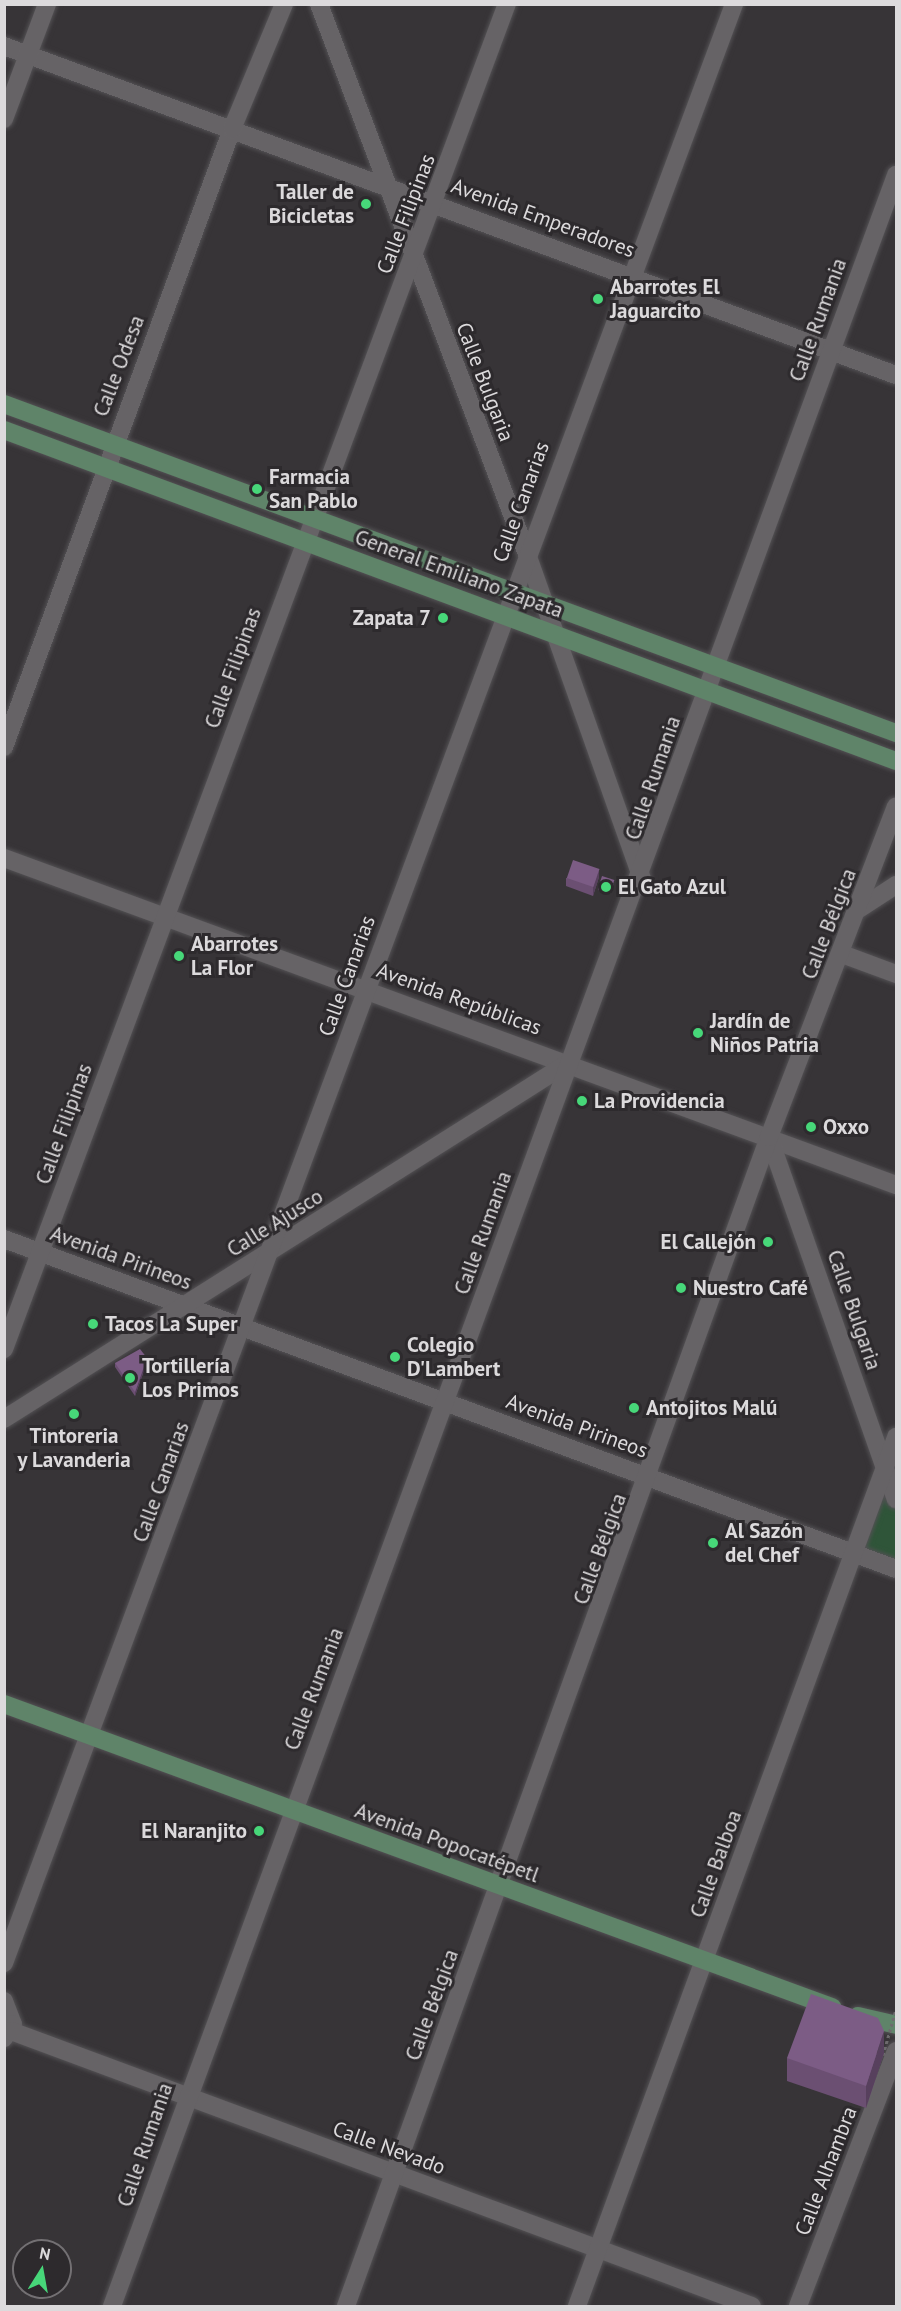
<!DOCTYPE html>
<meta charset="utf-8">
<style>
body{margin:0}
#map{position:relative;width:901px;height:2311px;overflow:hidden;background:#373437;font-family:"PT Sans",sans-serif}
div>[style]{position:absolute}
.green>*{inset:0;background:#2f5539}
.roads{filter:drop-shadow(0 0 2px #535154) drop-shadow(0 0 2px #535154)}
.minor>*{height:18px;margin:-9px;padding:0 9px;transform-origin:9px;border-radius:9px;background:#666366}
.major>*{height:18px;margin:-9px;padding:0 9px;transform-origin:9px;border-radius:9px;background:#5f8469}
.path-bridge>*{height:3px;margin-top:-1.5px;transform-origin:0;background:repeating-linear-gradient(90deg,#6d6b6d 0 3px,transparent 0 6px)}
.wall>*{inset:0;background:#6b4f72}
.shaded-wall>*{inset:0;background:#57405d}
.building>*{inset:0;background:#7c5c85;transform-origin:0 0}
.dots>*{width:16px;height:16px;translate:-50% -50%;box-sizing:border-box;border:3px solid #2d2a2d;border-radius:50%}
span{translate:-50% -50%;white-space:nowrap;text-align:center;line-height:1.15;-webkit-text-stroke:6px #2d2a2d;paint-order:stroke}
.poi-label{font-size:21px;color:#dcdadc;font-weight:700}
.right{translate:-100% -50%;text-align:right}
.left{translate:0 -50%;text-align:left}
.street-label{font-size:21px;color:#dcdadc}
.frame{position:absolute;inset:0;border:6px solid #dcdadc;pointer-events:none}
.north{position:absolute;left:12px;top:2239px;width:60px;height:60px;box-sizing:border-box;background:#2d2a2d;border:2px solid #737073;border-radius:50%;rotate:11deg;font-size:16px;font-weight:700;line-height:24px;text-align:center;color:#dcdadc}
.north::after{content:'';display:block;margin:auto;width:21px;height:27px;background:#47d779;clip-path:polygon(50% 0,100% 100%,50% 72%,0 100%)}
</style>
<div id="map">
<div class="green">
<div style="clip-path:polygon(886px 1467px,896px 1500px,896px 1568px,855px 1551px)"></div>
</div>
<div class="roads">
<div class="minor">
<div style="left:319px;top:4px;width:588px;rotate:69.28deg"></div>
<div style="left:527px;top:554px;width:345px;rotate:70.5deg"></div>
<div style="left:4px;top:46px;width:951px;rotate:20.25deg"></div>
<div style="left:4px;top:119px;width:123px;rotate:-69.5deg"></div>
<div style="left:4px;top:747px;width:659px;rotate:-69.75deg"></div>
<div style="left:232px;top:129px;width:135px;rotate:-67.4deg"></div>
<div style="left:4px;top:858px;width:950px;rotate:20.13deg"></div>
<div style="left:859px;top:909px;width:44px;rotate:-33deg"></div>
<div style="left:842px;top:954px;width:58px;rotate:20.3deg"></div>
<div style="left:769px;top:1137px;width:384px;rotate:70.7deg"></div>
<div style="left:4px;top:1239px;width:951px;rotate:20.3deg"></div>
<div style="left:4px;top:1349px;width:1436px;rotate:-69.5deg"></div>
<div style="left:4px;top:1419px;width:667px;rotate:-32.26deg"></div>
<div style="left:4px;top:1963px;width:2091px;rotate:-69.56deg"></div>
<div style="left:4px;top:2001px;width:25px;rotate:69deg"></div>
<div style="left:13px;top:2024px;width:17px;rotate:123deg"></div>
<div style="left:11px;top:2031px;width:790px;rotate:20.36deg"></div>
<div style="left:112px;top:2306px;width:2271px;rotate:-69.8deg"></div>
<div style="left:346px;top:2306px;width:1243px;rotate:-70.11deg"></div>
<div style="left:769px;top:1137px;width:354px;rotate:-69deg"></div>
<div style="left:577px;top:2306px;width:926px;rotate:-69.84deg"></div>
<div style="left:798px;top:2306px;width:273px;rotate:-69deg"></div>
</div>
<div class="major">
<div style="left:4px;top:404px;width:951px;rotate:20.25deg"></div>
<div style="left:4px;top:430px;width:951px;rotate:20.36deg"></div>
<div style="left:4px;top:1704px;width:882px;rotate:20.1deg"></div>
<div style="left:858px;top:2016px;width:39px;rotate:13deg"></div>
</div>
</div>
<div class="path-bridge">
<div style="left:883px;top:2055px;width:48px;rotate:-74.2deg"></div>
</div>
<div class="wall">
<div style="clip-path:polygon(599px 877px,593px 896px,566px 886px,566px 878px)"></div>
<div style="clip-path:polygon(614px 884px,610px 894px,598px 890px,598px 886px)"></div>
<div style="clip-path:polygon(147px 1362px,135px 1396px,115px 1367px,115px 1363px)"></div>
<div style="clip-path:polygon(884px 2053px,866px 2108px,787px 2081px,787px 2058px)"></div>
</div>
<div class="shaded-wall">
<div style="clip-path:polygon(599px 869px,599px 877px,593px 896px,593px 887px)"></div>
<div style="clip-path:polygon(147px 1358px,147px 1362px,135px 1396px,135px 1392px)"></div>
<div style="clip-path:polygon(884px 2031px,884px 2053px,866px 2108px,866px 2086px)"></div>
</div>
<div class="building">
<div style="left:573px;top:860px;width:28px;height:19px;rotate:19deg"></div>
<div style="left:602px;top:876px;width:13px;height:11px;rotate:18deg"></div>
<div style="clip-path:polygon(140px 1349px,147px 1358px,135px 1392px,115px 1363px)"></div>
<div style="clip-path:polygon(811px 1994px,878px 2018px,884px 2031px,866px 2086px,787px 2058px)"></div>
</div>
<div class="dots">
<div style="left:366px;top:204px;background:#47d779"></div>
<div style="left:598px;top:299px;background:#47d779"></div>
<div style="left:257px;top:489px;background:#47d779"></div>
<div style="left:443px;top:618px;background:#47d779"></div>
<div style="left:606px;top:887px;background:#47d779"></div>
<div style="left:179px;top:956px;background:#47d779"></div>
<div style="left:698px;top:1033px;background:#47d779"></div>
<div style="left:582px;top:1101px;background:#47d779"></div>
<div style="left:811px;top:1127px;background:#47d779"></div>
<div style="left:768px;top:1242px;background:#47d779"></div>
<div style="left:681px;top:1288px;background:#47d779"></div>
<div style="left:93px;top:1324px;background:#47d779"></div>
<div style="left:395px;top:1357px;background:#47d779"></div>
<div style="left:130px;top:1378px;background:#47d779"></div>
<div style="left:634px;top:1408px;background:#47d779"></div>
<div style="left:74px;top:1414px;background:#47d779"></div>
<div style="left:713px;top:1543px;background:#47d779"></div>
<div style="left:259px;top:1831px;background:#47d779"></div>
</div>
<div class="poi-label">
<span class="right" style="left:354px;top:204px">Taller de<br>Bicicletas</span>
<span class="left" style="left:610px;top:299px">Abarrotes El<br>Jaguarcito</span>
<span class="left" style="left:269px;top:489px">Farmacia<br>San Pablo</span>
<span class="right" style="left:431px;top:618px">Zapata 7</span>
<span class="left" style="left:618px;top:887px">El Gato Azul</span>
<span class="left" style="left:191px;top:956px">Abarrotes<br>La Flor</span>
<span class="left" style="left:710px;top:1033px">Jardín de<br>Niños Patria</span>
<span class="left" style="left:594px;top:1101px">La Providencia</span>
<span class="left" style="left:823px;top:1127px">Oxxo</span>
<span class="right" style="left:756px;top:1242px">El Callejón</span>
<span class="left" style="left:693px;top:1288px">Nuestro Café</span>
<span class="left" style="left:105px;top:1324px">Tacos La Super</span>
<span class="left" style="left:407px;top:1357px">Colegio<br>D'Lambert</span>
<span class="left" style="left:142px;top:1378px">Tortillería<br>Los Primos</span>
<span class="left" style="left:646px;top:1408px">Antojitos Malú</span>
<span style="left:74px;top:1448px">Tintoreria<br>y Lavanderia</span>
<span class="left" style="left:725px;top:1543px">Al Sazón<br>del Chef</span>
<span class="right" style="left:247px;top:1831px">El Naranjito</span>
</div>
<div class="street-label">
<span style="left:406px;top:214px;rotate:-69deg">Calle Filipinas</span>
<span style="left:543px;top:218px;rotate:20deg">Avenida Emperadores</span>
<span style="left:818px;top:320px;rotate:-70deg">Calle Rumania</span>
<span style="left:119px;top:366px;rotate:-69deg">Calle Odesa</span>
<span style="left:485px;top:382px;rotate:69deg">Calle Bulgaria</span>
<span style="left:521px;top:502px;rotate:-70deg">Calle Canarias</span>
<span style="left:459px;top:574px;rotate:20deg">General Emiliano Zapata</span>
<span style="left:233px;top:668px;rotate:-70deg">Calle Filipinas</span>
<span style="left:653px;top:778px;rotate:-71deg">Calle Rumania</span>
<span style="left:829px;top:924px;rotate:-69deg">Calle Bélgica</span>
<span style="left:347px;top:976px;rotate:-70deg">Calle Canarias</span>
<span style="left:459px;top:999px;rotate:20deg">Avenida Repúblicas</span>
<span style="left:64px;top:1124px;rotate:-70deg">Calle Filipinas</span>
<span style="left:275px;top:1223px;rotate:-32deg">Calle Ajusco</span>
<span style="left:483px;top:1233px;rotate:-70deg">Calle Rumania</span>
<span style="left:121px;top:1258px;rotate:20deg">Avenida Pirineos</span>
<span style="left:854px;top:1310px;rotate:71deg">Calle Bulgaria</span>
<span style="left:577px;top:1426px;rotate:20deg">Avenida Pirineos</span>
<span style="left:161px;top:1482px;rotate:-70deg">Calle Canarias</span>
<span style="left:600px;top:1549px;rotate:-70deg">Calle Bélgica</span>
<span style="left:314px;top:1689px;rotate:-69deg">Calle Rumania</span>
<span style="left:447px;top:1843px;rotate:20deg">Avenida Popocatépetl</span>
<span style="left:716px;top:1864px;rotate:-70deg">Calle Balboa</span>
<span style="left:432px;top:2005px;rotate:-70deg">Calle Bélgica</span>
<span style="left:145px;top:2145px;rotate:-71deg">Calle Rumania</span>
<span style="left:389px;top:2148px;rotate:20deg">Calle Nevado</span>
<span style="left:826px;top:2171px;rotate:-69deg">Calle Alhambra</span>
</div>
<div class="frame"></div>
<div class="north">N</div>
</div>
